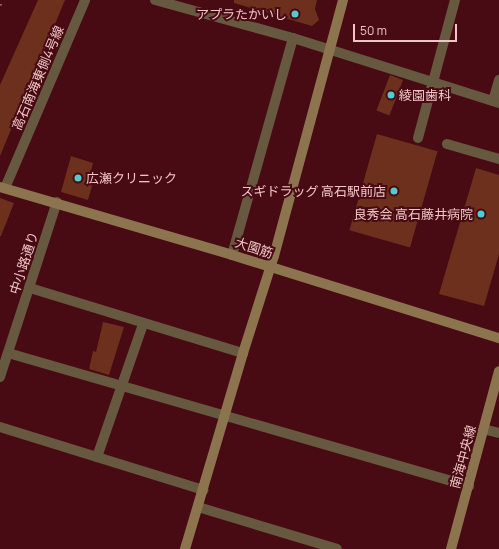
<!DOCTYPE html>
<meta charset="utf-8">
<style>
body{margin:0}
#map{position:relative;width:499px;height:549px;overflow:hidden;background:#480a13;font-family:Manrope,"Noto Sans JP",sans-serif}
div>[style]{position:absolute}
.building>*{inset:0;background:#6c301c;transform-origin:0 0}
.street>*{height:10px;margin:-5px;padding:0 5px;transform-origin:5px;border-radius:5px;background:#675840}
.secondary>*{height:10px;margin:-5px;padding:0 5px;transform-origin:5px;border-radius:5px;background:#8c744e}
.rail>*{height:3px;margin-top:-1.5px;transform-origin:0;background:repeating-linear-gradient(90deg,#935f64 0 2px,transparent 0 6px)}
.dots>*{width:11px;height:11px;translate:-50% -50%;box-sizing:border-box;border:2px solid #480a13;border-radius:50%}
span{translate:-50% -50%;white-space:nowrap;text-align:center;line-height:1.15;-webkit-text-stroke:4px #480a13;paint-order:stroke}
.poi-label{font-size:13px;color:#efc6c6}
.right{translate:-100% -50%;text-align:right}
.left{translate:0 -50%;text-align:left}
.street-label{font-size:13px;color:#efc6c6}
.scale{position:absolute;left:353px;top:24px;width:104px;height:18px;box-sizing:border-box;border:2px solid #efc6c6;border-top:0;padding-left:5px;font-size:12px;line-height:14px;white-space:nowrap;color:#efc6c6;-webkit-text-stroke:3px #480a13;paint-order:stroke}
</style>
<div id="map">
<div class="building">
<div style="clip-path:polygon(38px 0,65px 0,0 156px,0 85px)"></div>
<div style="clip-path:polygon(234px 0,317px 0,315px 9px,319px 20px,312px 26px,234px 3px)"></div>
<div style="left:390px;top:75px;width:14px;height:38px;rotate:21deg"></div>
<div style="left:377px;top:134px;width:63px;height:100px;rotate:16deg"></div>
<div style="clip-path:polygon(71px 156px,93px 163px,89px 178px,94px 179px,88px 200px,61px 192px)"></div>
<div style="clip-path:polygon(476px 168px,499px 175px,499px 254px,484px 306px,439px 294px)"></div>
<div style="clip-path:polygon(0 198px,14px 203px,1px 236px,0 236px)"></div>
<div style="clip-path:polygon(103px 322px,124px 327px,109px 375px,89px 369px,93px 351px,96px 352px)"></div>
</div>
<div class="street">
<div style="left:155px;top:0;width:143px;rotate:15.4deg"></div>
<div style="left:293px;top:38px;width:216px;rotate:17.5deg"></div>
<div style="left:493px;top:101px;width:22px;rotate:-74deg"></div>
<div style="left:418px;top:138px;width:143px;rotate:-75deg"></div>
<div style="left:447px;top:144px;width:54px;rotate:16.1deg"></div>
<div style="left:5px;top:188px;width:204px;rotate:-66.9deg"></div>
<div style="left:232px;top:255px;width:225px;rotate:-74.3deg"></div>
<div style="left:30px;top:288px;width:223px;rotate:17deg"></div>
<div style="left:8px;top:353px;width:480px;rotate:16.1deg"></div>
<div style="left:0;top:377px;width:184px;rotate:-72deg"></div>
<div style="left:0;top:427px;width:213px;rotate:17.2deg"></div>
<div style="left:483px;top:429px;width:16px;rotate:14deg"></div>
<div style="left:97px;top:457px;width:141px;rotate:-70.9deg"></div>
<div style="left:198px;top:507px;width:145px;rotate:16.8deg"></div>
</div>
<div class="secondary">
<div style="left:0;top:187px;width:242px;rotate:16.3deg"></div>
<div style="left:232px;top:255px;width:280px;rotate:17.3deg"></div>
<div style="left:185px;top:549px;width:204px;rotate:-73.5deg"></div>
<div style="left:243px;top:353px;width:102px;rotate:-72.3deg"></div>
<div style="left:274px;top:256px;width:265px;rotate:-74.9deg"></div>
<div style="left:451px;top:549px;width:184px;rotate:-74.9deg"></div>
</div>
<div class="rail">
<div style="left:0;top:5px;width:5px;rotate:-68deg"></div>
</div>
<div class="dots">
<div style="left:295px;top:14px;background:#51ccd1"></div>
<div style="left:391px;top:95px;background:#51ccd1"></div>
<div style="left:78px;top:178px;background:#51ccd1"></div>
<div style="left:394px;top:191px;background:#51ccd1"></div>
<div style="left:481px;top:214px;background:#51ccd1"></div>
</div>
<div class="poi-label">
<span class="right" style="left:287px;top:14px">アプラたかいし</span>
<span class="left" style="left:399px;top:95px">綾園歯科</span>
<span class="left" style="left:86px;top:178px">広瀬クリニック</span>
<span class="right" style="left:386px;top:191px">スギドラッグ 高石駅前店</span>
<span class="right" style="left:473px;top:214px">良秀会 高石藤井病院</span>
</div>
<div class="street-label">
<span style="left:38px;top:78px;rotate:-67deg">高石南海東側4号線</span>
<span style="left:254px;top:248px;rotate:18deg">大園筋</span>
<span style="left:24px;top:263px;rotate:-72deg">中小路通り</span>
<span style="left:463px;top:457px;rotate:-75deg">南海中央線</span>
</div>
<div class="scale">50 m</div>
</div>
